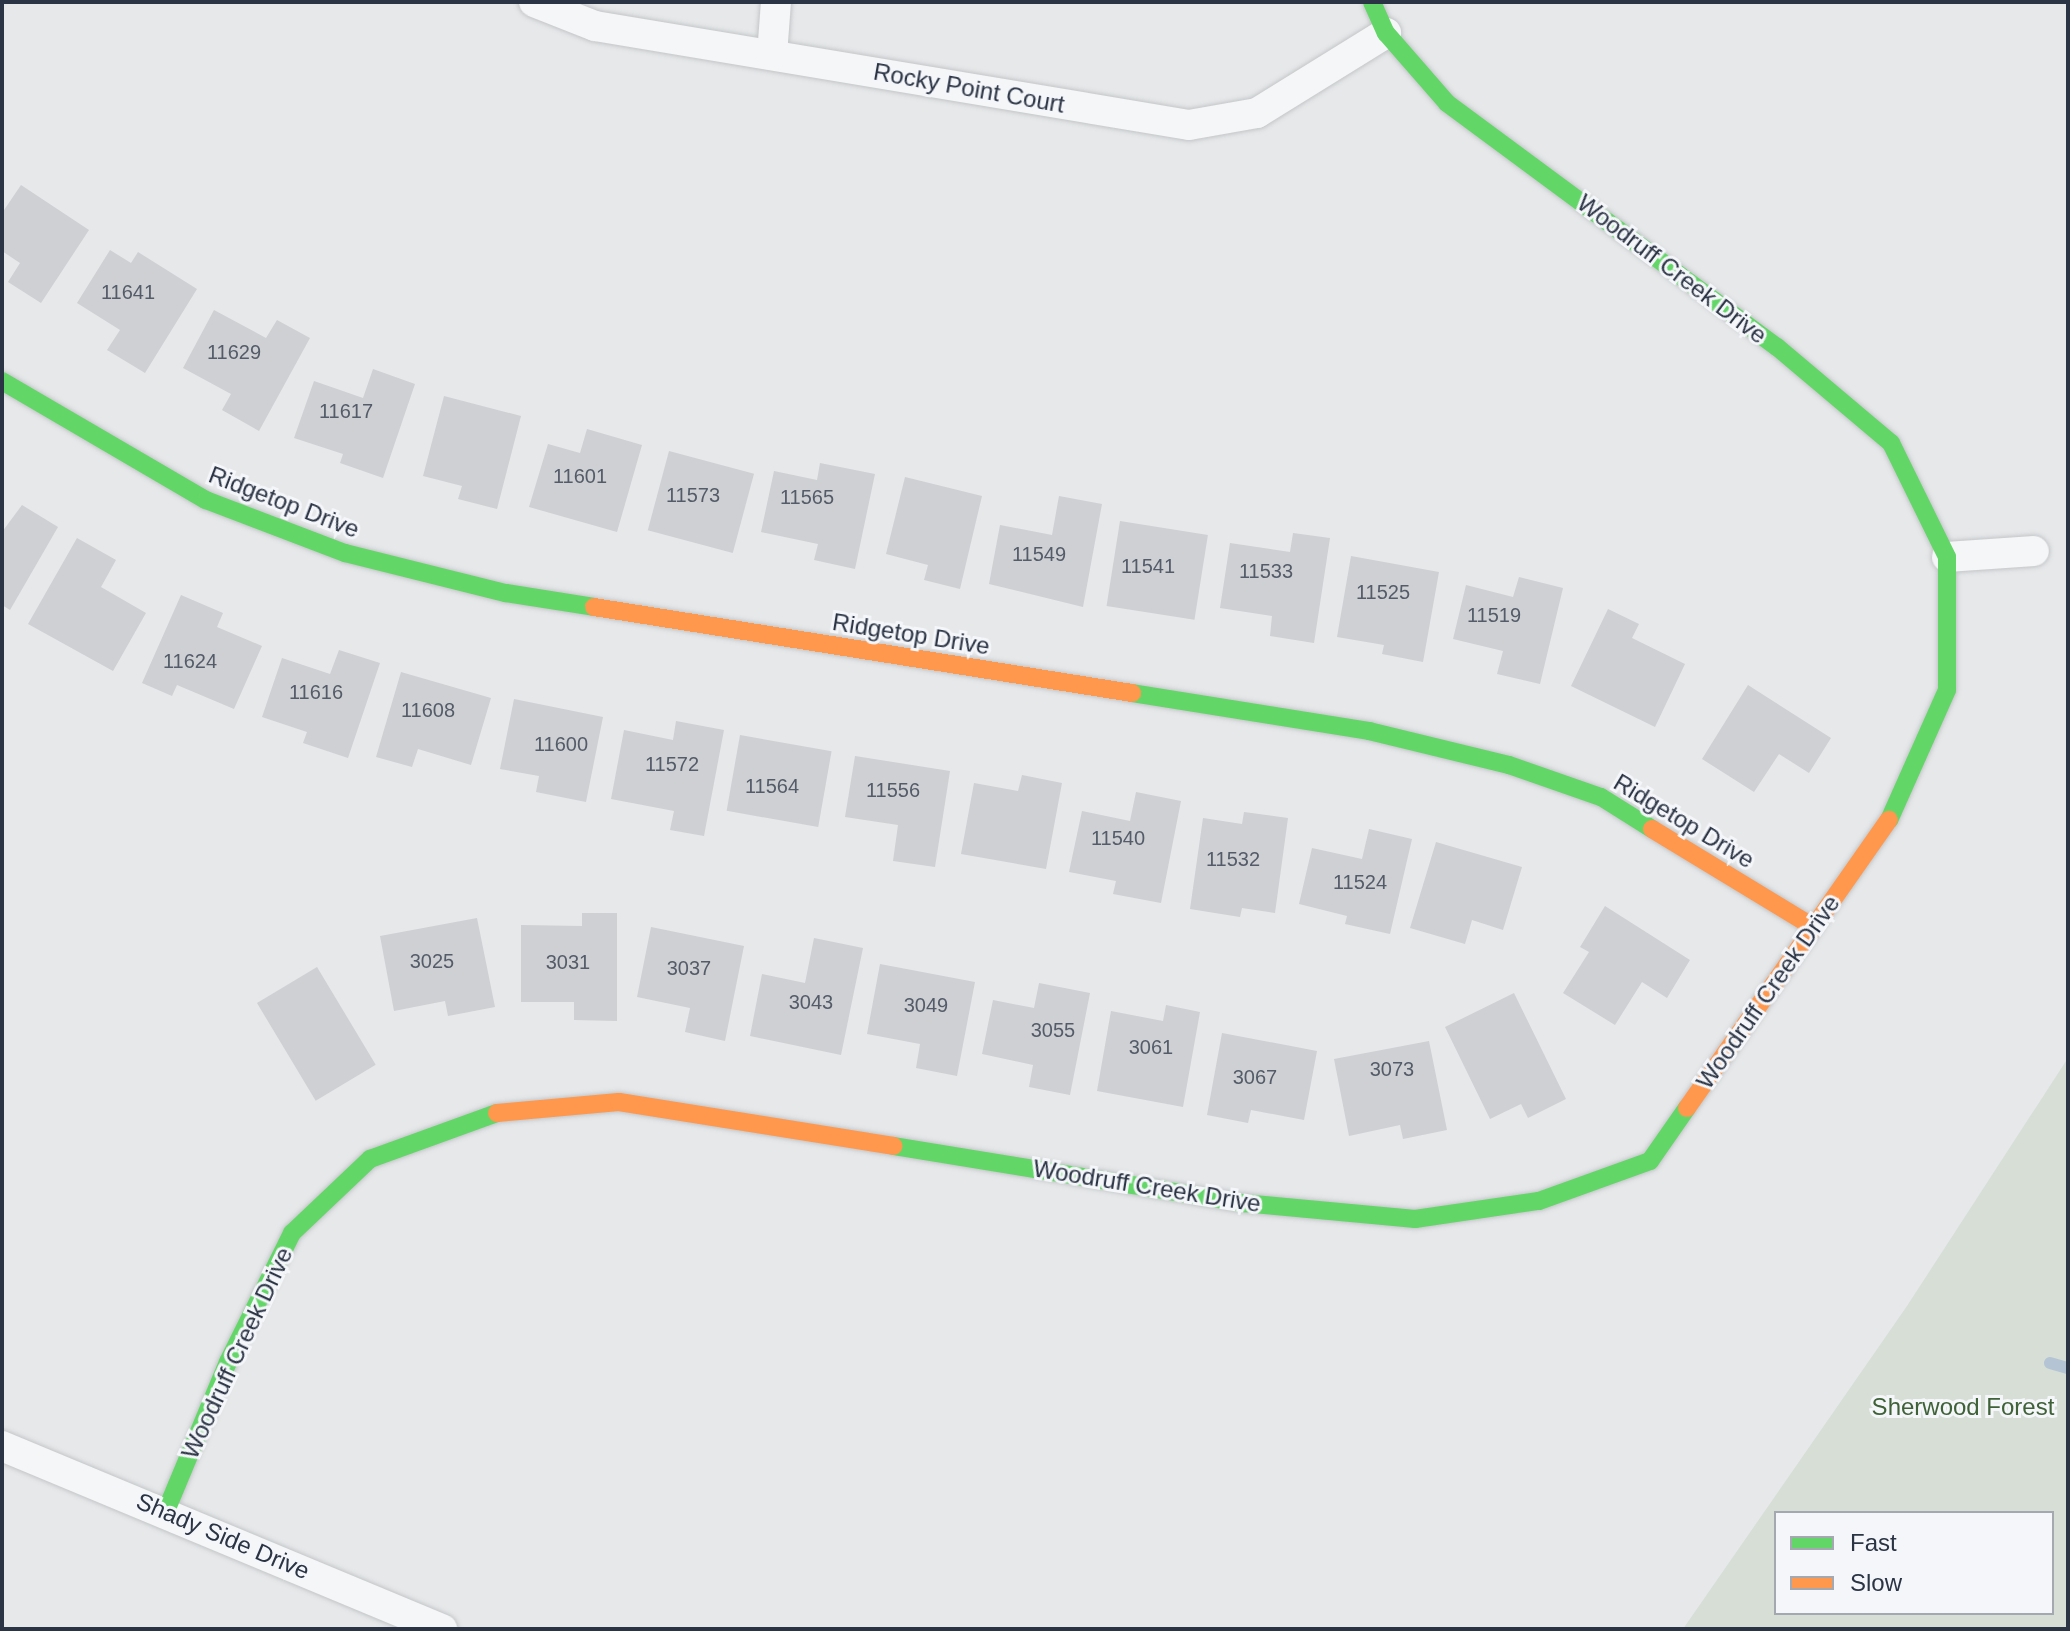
<!DOCTYPE html>
<style>
body{margin:0}
#map{position:relative;width:2070px;height:1631px;overflow:hidden;background:#e6e8ea;font-family:Helvetica,sans-serif}
div>[style]{position:absolute}
.green>*{inset:0;background:#d6ded6}
.stream>*{height:12px;margin:-6px;padding:0 6px;transform-origin:6px;border-radius:6px;background:#b4c4d5}
.building>*{inset:0;background:#ced0d3;transform-origin:0 0}
.roads{filter:drop-shadow(0 0 2px #c4c6c8) drop-shadow(0 0 2px #c4c6c8)}
.street>*{height:30px;margin:-15px;padding:0 15px;transform-origin:15px;border-radius:15px;background:#f5f6f7}
.fast>*{height:18px;margin:-9px;padding:0 9px;transform-origin:9px;border-radius:9px;background:#63d668}
.slow>*{height:18px;margin:-9px;padding:0 9px;transform-origin:9px;border-radius:9px;background:#ff974d}
span{translate:-50% -50%;white-space:nowrap;text-align:center;line-height:1.15;-webkit-text-stroke:6px #f4f6f9;paint-order:stroke}
.number-label{font-size:20px;color:#545c69}
.number-label span{-webkit-text-stroke-width:0}
.street-label{font-size:24px;color:#2b3445}
.park-label{font-size:24px;color:#3f6138}
.frame{position:absolute;inset:0;border:4px solid #2b3445;pointer-events:none}
.legend{position:absolute;left:1774px;top:1511px;width:280px;height:104px;box-sizing:border-box;background:#f4f6f9;border:2px solid #a4a8b1;margin:0;padding:10px 14px;list-style:none;font-size:24px;color:#2b3445}
.legend li{display:flex;align-items:center;gap:16px;height:40px}
.legend b{width:40px;border:2px solid #a4a8b1}
</style>
<div id="map">
<div class="green">
<div style="clip-path:polygon(evenodd,2068px 1058px,2068px 1629px,1683px 1629px,1907px 1306px,2068px 1058px,1776px 1513px,2052px 1513px,2052px 1613px,1776px 1613px,1776px 1513px)"></div>
</div>
<div class="stream">
<div style="left:2050px;top:1363px;width:19px;rotate:16deg"></div>
</div>
<div class="building">
<div style="clip-path:polygon(21px 185px,89px 230px,41px 303px,8px 282px,20px 263px,2px 251px,2px 213px)"></div>
<div style="clip-path:polygon(110px 250px,131px 263px,138px 252px,197px 289px,145px 373px,107px 350px,120px 330px,77px 303px)"></div>
<div style="clip-path:polygon(214px 310px,266px 338px,277px 320px,310px 338px,259px 431px,222px 410px,231px 394px,183px 368px)"></div>
<div style="clip-path:polygon(373px 369px,415px 384px,383px 478px,340px 463px,343px 454px,294px 438px,314px 381px,363px 398px)"></div>
<div style="clip-path:polygon(444px 396px,521px 416px,497px 509px,458px 499px,462px 486px,423px 476px)"></div>
<div style="clip-path:polygon(587px 429px,642px 445px,617px 532px,529px 507px,548px 444px,580px 453px)"></div>
<div style="left:669px;top:451px;width:88px;height:82px;rotate:15deg"></div>
<div style="clip-path:polygon(820px 463px,875px 474px,855px 569px,814px 560px,818px 544px,761px 532px,774px 471px,817px 480px)"></div>
<div style="clip-path:polygon(905px 477px,982px 496px,960px 589px,924px 580px,928px 565px,886px 554px)"></div>
<div style="clip-path:polygon(1059px 496px,1102px 504px,1083px 607px,989px 584px,1000px 525px,1052px 535px)"></div>
<div style="clip-path:polygon(22px 505px,58px 527px,10px 610px,2px 605px,2px 532px)"></div>
<div style="left:1120px;top:521px;width:89px;height:86px;rotate:9deg"></div>
<div style="clip-path:polygon(1293px 533px,1330px 538px,1314px 643px,1270px 636px,1272px 616px,1220px 608px,1230px 543px,1290px 552px)"></div>
<div style="clip-path:polygon(77px 538px,116px 560px,101px 587px,146px 613px,113px 671px,28px 624px)"></div>
<div style="clip-path:polygon(1351px 556px,1439px 572px,1423px 662px,1382px 654px,1384px 645px,1337px 637px)"></div>
<div style="clip-path:polygon(1519px 577px,1563px 588px,1540px 684px,1497px 674px,1503px 651px,1453px 639px,1466px 585px,1513px 597px)"></div>
<div style="clip-path:polygon(181px 595px,223px 613px,217px 627px,262px 646px,234px 709px,177px 685px,172px 696px,142px 683px)"></div>
<div style="clip-path:polygon(1608px 609px,1639px 624px,1632px 638px,1685px 664px,1655px 727px,1571px 686px)"></div>
<div style="clip-path:polygon(339px 650px,380px 663px,348px 758px,303px 743px,307px 732px,262px 717px,282px 658px,330px 674px)"></div>
<div style="clip-path:polygon(401px 672px,491px 698px,471px 765px,418px 749px,412px 767px,376px 757px)"></div>
<div style="clip-path:polygon(1748px 685px,1831px 738px,1809px 773px,1779px 754px,1754px 792px,1702px 759px)"></div>
<div style="clip-path:polygon(514px 699px,603px 717px,586px 802px,536px 792px,539px 776px,500px 769px)"></div>
<div style="clip-path:polygon(676px 721px,724px 730px,704px 836px,670px 830px,674px 811px,611px 799px,624px 730px,673px 740px)"></div>
<div style="left:740px;top:735px;width:93px;height:77px;rotate:10deg"></div>
<div style="clip-path:polygon(855px 756px,950px 771px,935px 867px,893px 861px,898px 825px,845px 817px)"></div>
<div style="clip-path:polygon(1022px 775px,1062px 783px,1046px 869px,961px 854px,974px 783px,1018px 791px)"></div>
<div style="clip-path:polygon(1136px 792px,1181px 801px,1161px 903px,1113px 894px,1116px 881px,1069px 872px,1082px 811px,1130px 821px)"></div>
<div style="clip-path:polygon(1244px 812px,1288px 818px,1275px 913px,1242px 908px,1240px 917px,1190px 909px,1203px 818px,1242px 824px)"></div>
<div style="clip-path:polygon(1369px 829px,1412px 839px,1390px 934px,1345px 924px,1347px 916px,1299px 904px,1312px 848px,1362px 859px)"></div>
<div style="clip-path:polygon(1436px 842px,1522px 867px,1503px 930px,1472px 920px,1465px 944px,1410px 928px)"></div>
<div style="clip-path:polygon(1605px 906px,1690px 960px,1667px 998px,1642px 982px,1615px 1025px,1563px 993px,1589px 952px,1580px 947px)"></div>
<div style="clip-path:polygon(582px 913px,617px 913px,617px 1021px,574px 1020px,574px 1002px,521px 1002px,521px 925px,582px 926px)"></div>
<div style="clip-path:polygon(477px 918px,495px 1007px,448px 1016px,445px 1001px,394px 1011px,380px 936px)"></div>
<div style="clip-path:polygon(651px 927px,744px 946px,725px 1041px,685px 1032px,690px 1008px,637px 997px)"></div>
<div style="clip-path:polygon(814px 938px,863px 948px,841px 1055px,750px 1036px,762px 974px,805px 983px)"></div>
<div style="clip-path:polygon(880px 964px,975px 982px,957px 1076px,916px 1068px,920px 1044px,867px 1034px)"></div>
<div style="left:317px;top:967px;width:114px;height:70px;rotate:59deg"></div>
<div style="clip-path:polygon(1039px 983px,1090px 993px,1070px 1095px,1029px 1087px,1033px 1065px,982px 1054px,993px 1000px,1034px 1008px)"></div>
<div style="clip-path:polygon(1514px 993px,1566px 1099px,1528px 1118px,1521px 1104px,1490px 1119px,1445px 1027px)"></div>
<div style="clip-path:polygon(1166px 1005px,1200px 1012px,1183px 1107px,1097px 1091px,1111px 1011px,1163px 1021px)"></div>
<div style="clip-path:polygon(1222px 1033px,1317px 1051px,1304px 1120px,1251px 1110px,1248px 1123px,1207px 1115px)"></div>
<div style="clip-path:polygon(1429px 1041px,1447px 1130px,1403px 1139px,1400px 1125px,1349px 1136px,1334px 1059px)"></div>
</div>
<div class="roads">
<div class="street">
<div style="left:534px;top:2px;width:66px;rotate:21.5deg"></div>
<div style="left:595px;top:26px;width:602px;rotate:9.46deg"></div>
<div style="left:1189px;top:125px;width:69px;rotate:-10deg"></div>
<div style="left:1257px;top:113px;width:152px;rotate:-31.8deg"></div>
<div style="left:772px;top:55px;width:53px;rotate:-85.7deg"></div>
<div style="left:1947px;top:557px;width:87px;rotate:-3.9deg"></div>
<div style="left:2px;top:1446px;width:477px;rotate:22.6deg"></div>
</div>
<div class="fast">
<div style="left:1372px;top:2px;width:34px;rotate:66deg"></div>
<div style="left:1386px;top:33px;width:93px;rotate:48.9deg"></div>
<div style="left:1447px;top:103px;width:410px;rotate:36.5deg"></div>
<div style="left:1777px;top:347px;width:149px;rotate:40.1deg"></div>
<div style="left:1891px;top:443px;width:127px;rotate:63.8deg"></div>
<div style="left:1947px;top:557px;width:133px;rotate:90deg"></div>
<div style="left:1947px;top:690px;width:142px;rotate:114deg"></div>
<div style="left:2px;top:381px;width:236px;rotate:30.3deg"></div>
<div style="left:206px;top:500px;width:149px;rotate:20.9deg"></div>
<div style="left:345px;top:553px;width:166px;rotate:14deg"></div>
<div style="left:506px;top:593px;width:89px;rotate:9deg"></div>
<div style="left:1132px;top:693px;width:240px;rotate:9.1deg"></div>
<div style="left:1369px;top:731px;width:144px;rotate:13.7deg"></div>
<div style="left:1509px;top:765px;width:97px;rotate:19.2deg"></div>
<div style="left:1601px;top:797px;width:60px;rotate:32.1deg"></div>
<div style="left:894px;top:1146px;width:354px;rotate:9.3deg"></div>
<div style="left:1243px;top:1203px;width:173px;rotate:5.3deg"></div>
<div style="left:1415px;top:1219px;width:125px;rotate:-8.3deg"></div>
<div style="left:1539px;top:1201px;width:118px;rotate:-19.8deg"></div>
<div style="left:1650px;top:1161px;width:65px;rotate:-55.1deg"></div>
<div style="left:166px;top:1511px;width:161px;rotate:-67.4deg"></div>
<div style="left:228px;top:1362px;width:144px;rotate:-63.6deg"></div>
<div style="left:292px;top:1233px;width:108px;rotate:-43.5deg"></div>
<div style="left:370px;top:1159px;width:135px;rotate:-19.9deg"></div>
</div>
<div class="slow">
<div style="left:594px;top:607px;width:545px;rotate:9.08deg"></div>
<div style="left:1652px;top:829px;width:188px;rotate:31.3deg"></div>
<div style="left:1687px;top:1108px;width:352px;rotate:-55deg"></div>
<div style="left:497px;top:1113px;width:122px;rotate:-5.2deg"></div>
<div style="left:619px;top:1102px;width:278px;rotate:9.1deg"></div>
</div>
</div>
<div class="number-label">
<span style="left:128px;top:292px">11641</span>
<span style="left:234px;top:352px">11629</span>
<span style="left:346px;top:411px">11617</span>
<span style="left:580px;top:476px">11601</span>
<span style="left:693px;top:495px">11573</span>
<span style="left:807px;top:497px">11565</span>
<span style="left:1039px;top:554px">11549</span>
<span style="left:1148px;top:566px">11541</span>
<span style="left:1266px;top:571px">11533</span>
<span style="left:1383px;top:592px">11525</span>
<span style="left:1494px;top:615px">11519</span>
<span style="left:190px;top:661px">11624</span>
<span style="left:316px;top:692px">11616</span>
<span style="left:428px;top:710px">11608</span>
<span style="left:561px;top:744px">11600</span>
<span style="left:672px;top:764px">11572</span>
<span style="left:772px;top:786px">11564</span>
<span style="left:893px;top:790px">11556</span>
<span style="left:1118px;top:838px">11540</span>
<span style="left:1233px;top:859px">11532</span>
<span style="left:1360px;top:882px">11524</span>
<span style="left:432px;top:961px">3025</span>
<span style="left:568px;top:962px">3031</span>
<span style="left:689px;top:968px">3037</span>
<span style="left:811px;top:1002px">3043</span>
<span style="left:926px;top:1005px">3049</span>
<span style="left:1053px;top:1030px">3055</span>
<span style="left:1151px;top:1047px">3061</span>
<span style="left:1392px;top:1069px">3073</span>
<span style="left:1255px;top:1077px">3067</span>
</div>
<div class="street-label">
<span style="left:969px;top:88px;rotate:10deg">Rocky Point Court</span>
<span style="left:1672px;top:269px;rotate:37deg">Woodruff Creek Drive</span>
<span style="left:284px;top:502px;rotate:21deg">Ridgetop Drive</span>
<span style="left:911px;top:634px;rotate:9deg">Ridgetop Drive</span>
<span style="left:1684px;top:821px;rotate:31deg">Ridgetop Drive</span>
<span style="left:1768px;top:992px;rotate:-55deg">Woodruff Creek Drive</span>
<span style="left:1147px;top:1186px;rotate:9deg">Woodruff Creek Drive</span>
<span style="left:237px;top:1353px;rotate:-65deg">Woodruff Creek Drive</span>
<span style="left:223px;top:1536px;rotate:23deg">Shady Side Drive</span>
</div>
<div class="park-label">
<span style="left:1963px;top:1407px">Sherwood Forest</span>
</div>
<div class="frame"></div>
<ul class="legend">
<li><b style="height:10px;background:#63d668"></b>Fast</li>
<li><b style="height:10px;background:#ff974d"></b>Slow</li>
</ul>
</div>
